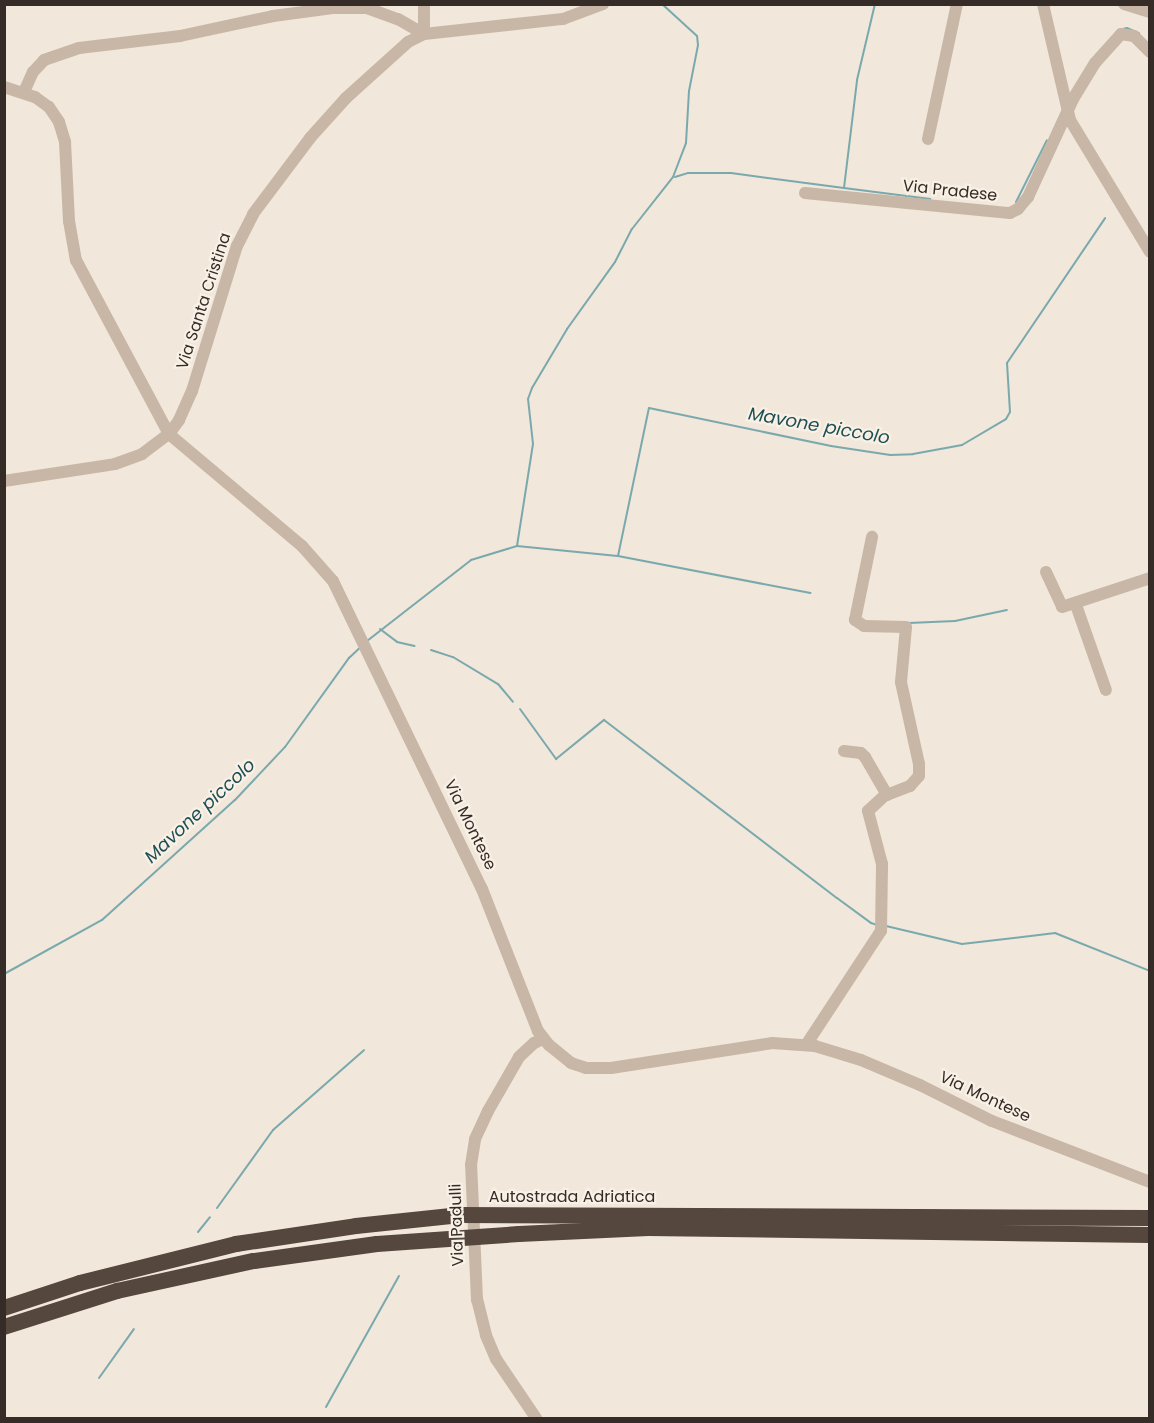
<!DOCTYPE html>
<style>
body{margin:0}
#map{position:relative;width:1154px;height:1423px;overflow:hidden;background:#f1e7da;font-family:Poppins,sans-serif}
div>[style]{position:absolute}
.stream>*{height:2px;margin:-1px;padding:0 1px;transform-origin:1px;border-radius:1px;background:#7aa9ad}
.minor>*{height:12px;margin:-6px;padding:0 6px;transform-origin:6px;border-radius:6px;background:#c8b7a6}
.highway>*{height:16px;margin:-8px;padding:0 8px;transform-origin:8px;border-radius:8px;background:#55463e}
span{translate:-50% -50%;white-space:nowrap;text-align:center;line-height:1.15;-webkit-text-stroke:4.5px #f9f1e6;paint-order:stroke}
.street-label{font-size:16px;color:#352c27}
.water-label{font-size:18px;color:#1e4f55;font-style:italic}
.frame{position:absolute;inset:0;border:6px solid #352c27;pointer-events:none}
</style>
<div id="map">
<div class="stream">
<div style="left:1123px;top:29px;width:4px;rotate:-14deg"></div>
<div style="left:1127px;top:28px;width:13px;rotate:23deg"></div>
<div style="left:675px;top:177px;width:14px;rotate:-17deg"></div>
<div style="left:688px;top:173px;width:43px"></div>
<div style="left:731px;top:173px;width:114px;rotate:7.6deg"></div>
<div style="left:844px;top:188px;width:109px;rotate:-83.1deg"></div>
<div style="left:857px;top:80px;width:78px;rotate:-76.7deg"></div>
<div style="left:844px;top:188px;width:87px;rotate:7.3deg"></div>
<div style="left:1016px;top:202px;width:69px;rotate:-63.4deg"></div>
<div style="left:517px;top:546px;width:101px;rotate:5.7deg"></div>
<div style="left:618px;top:556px;width:151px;rotate:-78.2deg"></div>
<div style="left:649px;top:408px;width:186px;rotate:11.8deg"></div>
<div style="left:831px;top:446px;width:60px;rotate:8.7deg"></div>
<div style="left:890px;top:455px;width:23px;rotate:-2deg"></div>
<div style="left:913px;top:454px;width:50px;rotate:-10.4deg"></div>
<div style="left:962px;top:445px;width:51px;rotate:-30.6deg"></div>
<div style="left:1006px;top:419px;width:8px;rotate:-60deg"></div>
<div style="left:1010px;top:412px;width:49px;rotate:-93.5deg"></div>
<div style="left:1007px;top:363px;width:175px;rotate:-55.9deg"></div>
<div style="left:618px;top:556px;width:196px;rotate:10.9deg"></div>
<div style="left:909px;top:623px;width:46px;rotate:-2.5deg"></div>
<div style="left:955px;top:621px;width:53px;rotate:-11.9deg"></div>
<div style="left:380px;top:629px;width:21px;rotate:37deg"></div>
<div style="left:397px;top:642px;width:18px;rotate:13deg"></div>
<div style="left:367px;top:641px;width:132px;rotate:-37.9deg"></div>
<div style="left:471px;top:560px;width:48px;rotate:-16.9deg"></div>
<div style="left:517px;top:546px;width:103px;rotate:-81.1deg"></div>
<div style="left:533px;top:444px;width:45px;rotate:-96.3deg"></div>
<div style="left:528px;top:399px;width:12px;rotate:-70deg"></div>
<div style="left:532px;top:388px;width:69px;rotate:-59.3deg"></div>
<div style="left:567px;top:329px;width:82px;rotate:-54.4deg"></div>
<div style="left:615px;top:262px;width:37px;rotate:-63deg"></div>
<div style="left:632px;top:229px;width:66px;rotate:-51.7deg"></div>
<div style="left:673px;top:177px;width:36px;rotate:-69deg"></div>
<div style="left:686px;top:143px;width:52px;rotate:-86.7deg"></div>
<div style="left:689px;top:91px;width:47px;rotate:-78.9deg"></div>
<div style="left:698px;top:45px;width:9px;rotate:-96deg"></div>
<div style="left:697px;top:36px;width:47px;rotate:-137.6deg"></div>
<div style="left:431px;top:650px;width:23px;rotate:18deg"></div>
<div style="left:453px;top:657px;width:52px;rotate:31deg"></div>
<div style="left:498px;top:684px;width:23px;rotate:50deg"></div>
<div style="left:520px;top:709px;width:62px;rotate:54.2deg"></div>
<div style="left:556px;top:759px;width:62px;rotate:-39.1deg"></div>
<div style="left:604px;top:720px;width:293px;rotate:37.4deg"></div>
<div style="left:837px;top:898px;width:42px;rotate:36.3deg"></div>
<div style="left:871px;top:923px;width:6px;rotate:18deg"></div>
<div style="left:886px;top:926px;width:78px;rotate:13.3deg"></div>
<div style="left:962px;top:944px;width:94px;rotate:-6.7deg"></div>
<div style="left:1055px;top:933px;width:102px;rotate:21.8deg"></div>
<div style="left:4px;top:974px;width:112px;rotate:-28.9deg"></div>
<div style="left:102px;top:920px;width:179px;rotate:-42.1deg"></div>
<div style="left:235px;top:800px;width:73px;rotate:-46.7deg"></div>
<div style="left:285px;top:747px;width:110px;rotate:-54.3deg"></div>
<div style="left:349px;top:658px;width:16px;rotate:-43deg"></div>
<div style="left:217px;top:1208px;width:96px;rotate:-54.3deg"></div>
<div style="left:273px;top:1130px;width:121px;rotate:-41.3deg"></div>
<div style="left:198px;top:1232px;width:19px;rotate:-51deg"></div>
<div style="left:99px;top:1378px;width:60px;rotate:-54.5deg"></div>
<div style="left:326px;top:1407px;width:150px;rotate:-60.9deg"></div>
</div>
<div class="minor">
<div style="left:1043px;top:4px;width:119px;rotate:76.9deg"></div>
<div style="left:1070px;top:120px;width:154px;rotate:58.8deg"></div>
<div style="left:1124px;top:4px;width:27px;rotate:17deg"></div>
<div style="left:424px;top:34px;width:30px;rotate:-90deg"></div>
<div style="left:4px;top:87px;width:33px;rotate:18deg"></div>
<div style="left:35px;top:97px;width:17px;rotate:36deg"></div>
<div style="left:49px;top:107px;width:18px;rotate:56deg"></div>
<div style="left:59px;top:122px;width:21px;rotate:73deg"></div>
<div style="left:65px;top:142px;width:79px;rotate:87.1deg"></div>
<div style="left:69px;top:221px;width:40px;rotate:80deg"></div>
<div style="left:76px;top:260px;width:197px;rotate:61.9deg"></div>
<div style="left:169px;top:434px;width:174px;rotate:40.1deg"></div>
<div style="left:302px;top:546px;width:47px;rotate:48.5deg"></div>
<div style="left:333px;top:581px;width:342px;rotate:64.2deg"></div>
<div style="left:482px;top:889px;width:153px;rotate:68.5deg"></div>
<div style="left:538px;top:1031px;width:18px;rotate:52deg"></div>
<div style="left:549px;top:1045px;width:28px;rotate:39deg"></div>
<div style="left:571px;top:1063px;width:16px;rotate:18deg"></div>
<div style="left:586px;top:1068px;width:25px"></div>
<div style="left:611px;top:1068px;width:163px;rotate:-8.8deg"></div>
<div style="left:772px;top:1043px;width:43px;rotate:4deg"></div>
<div style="left:815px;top:1046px;width:48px;rotate:16.9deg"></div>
<div style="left:861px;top:1060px;width:64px;rotate:23deg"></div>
<div style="left:920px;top:1085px;width:80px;rotate:26.6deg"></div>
<div style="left:992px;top:1121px;width:169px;rotate:21.1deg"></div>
<div style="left:24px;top:92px;width:22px;rotate:-66deg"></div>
<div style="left:33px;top:72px;width:16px;rotate:-47deg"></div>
<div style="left:44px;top:60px;width:37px;rotate:-19deg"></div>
<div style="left:79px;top:48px;width:102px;rotate:-6.8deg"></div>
<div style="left:180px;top:36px;width:95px;rotate:-12.1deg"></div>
<div style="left:273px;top:16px;width:62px;rotate:-7.5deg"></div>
<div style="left:334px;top:8px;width:33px"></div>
<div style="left:367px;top:8px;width:33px;rotate:20deg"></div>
<div style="left:398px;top:19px;width:30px;rotate:30deg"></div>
<div style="left:928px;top:139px;width:138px;rotate:-77.9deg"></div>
<div style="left:805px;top:193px;width:206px;rotate:5.6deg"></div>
<div style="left:1010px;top:213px;width:9px;rotate:-27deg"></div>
<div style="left:1018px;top:209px;width:16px;rotate:-50deg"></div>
<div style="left:1028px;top:197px;width:108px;rotate:-65.3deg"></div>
<div style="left:1073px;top:99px;width:42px;rotate:-58.6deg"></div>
<div style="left:1095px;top:63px;width:39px;rotate:-48deg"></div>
<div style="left:1121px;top:34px;width:13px;rotate:9deg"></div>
<div style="left:1134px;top:36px;width:23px;rotate:45deg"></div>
<div style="left:4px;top:481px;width:112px;rotate:-8.7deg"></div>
<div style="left:115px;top:464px;width:29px;rotate:-20deg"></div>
<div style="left:142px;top:454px;width:34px;rotate:-37deg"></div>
<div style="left:169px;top:434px;width:17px;rotate:-54deg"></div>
<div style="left:179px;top:420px;width:32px;rotate:-66deg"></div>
<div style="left:192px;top:391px;width:152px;rotate:-72.8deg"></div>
<div style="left:237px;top:246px;width:36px;rotate:-63deg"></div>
<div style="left:253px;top:214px;width:95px;rotate:-53.1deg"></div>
<div style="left:310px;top:138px;width:54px;rotate:-48deg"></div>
<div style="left:346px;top:98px;width:84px;rotate:-42.1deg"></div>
<div style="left:408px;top:42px;width:18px;rotate:-27deg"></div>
<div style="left:424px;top:34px;width:140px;rotate:-6.2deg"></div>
<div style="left:563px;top:19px;width:43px;rotate:-20.6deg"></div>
<div style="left:1046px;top:572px;width:38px;rotate:65deg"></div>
<div style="left:1062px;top:607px;width:93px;rotate:-18.2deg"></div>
<div style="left:1076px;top:605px;width:90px;rotate:70.6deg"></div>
<div style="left:844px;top:751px;width:17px;rotate:7deg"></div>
<div style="left:861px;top:753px;width:6px;rotate:45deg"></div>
<div style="left:865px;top:757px;width:44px;rotate:59.9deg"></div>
<div style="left:806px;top:1045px;width:136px;rotate:-56.7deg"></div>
<div style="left:881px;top:931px;width:67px;rotate:-89.1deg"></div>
<div style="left:882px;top:864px;width:55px;rotate:-104.8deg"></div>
<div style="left:868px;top:811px;width:22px;rotate:-43deg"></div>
<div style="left:884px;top:796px;width:28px;rotate:-21deg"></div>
<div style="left:910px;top:786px;width:13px;rotate:-48deg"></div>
<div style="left:919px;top:776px;width:12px;rotate:-90deg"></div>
<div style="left:919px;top:764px;width:84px;rotate:-102.4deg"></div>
<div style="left:901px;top:682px;width:55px;rotate:-84.8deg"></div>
<div style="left:906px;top:627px;width:42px;rotate:-178.6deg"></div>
<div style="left:864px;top:626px;width:11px;rotate:-146deg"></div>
<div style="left:855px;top:620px;width:85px;rotate:-78.4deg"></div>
<div style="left:536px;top:1418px;width:71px;rotate:-124.1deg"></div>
<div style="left:496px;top:1359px;width:26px;rotate:-113deg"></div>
<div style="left:486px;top:1335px;width:36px;rotate:-104deg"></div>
<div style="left:477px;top:1300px;width:135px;rotate:-92.5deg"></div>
<div style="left:471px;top:1165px;width:26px;rotate:-81deg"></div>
<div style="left:475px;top:1139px;width:31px;rotate:-65deg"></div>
<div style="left:488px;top:1111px;width:62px;rotate:-60.1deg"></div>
<div style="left:519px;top:1057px;width:21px;rotate:-43deg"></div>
<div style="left:534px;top:1043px;width:10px;rotate:-24deg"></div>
</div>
<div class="highway">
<div style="left:4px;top:1308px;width:80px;rotate:-18.2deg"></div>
<div style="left:80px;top:1283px;width:161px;rotate:-14deg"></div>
<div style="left:236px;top:1244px;width:121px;rotate:-8.5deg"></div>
<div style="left:356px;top:1226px;width:105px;rotate:-6deg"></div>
<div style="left:460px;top:1215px;width:690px;rotate:0.25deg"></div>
<div style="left:4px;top:1327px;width:119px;rotate:-17.7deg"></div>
<div style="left:117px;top:1291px;width:140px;rotate:-12.4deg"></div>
<div style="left:254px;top:1261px;width:124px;rotate:-7.9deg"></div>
<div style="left:377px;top:1244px;width:142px;rotate:-4deg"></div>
<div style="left:519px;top:1234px;width:129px;rotate:-2.7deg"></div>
<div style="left:648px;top:1228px;width:502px;rotate:0.8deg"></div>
</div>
<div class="street-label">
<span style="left:950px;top:191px;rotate:6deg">Via Pradese</span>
<span style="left:204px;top:301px;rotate:-72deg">Via Santa Cristina</span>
<span style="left:470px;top:825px;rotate:64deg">Via Montese</span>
<span style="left:985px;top:1097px;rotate:25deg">Via Montese</span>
<span style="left:572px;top:1197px">Autostrada Adriatica</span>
<span style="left:457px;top:1225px;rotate:-92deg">Via Padulli</span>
</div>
<div class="water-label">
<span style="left:819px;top:426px;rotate:10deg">Mavone piccolo</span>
<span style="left:200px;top:811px;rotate:-43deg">Mavone piccolo</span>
</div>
<div class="frame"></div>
</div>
